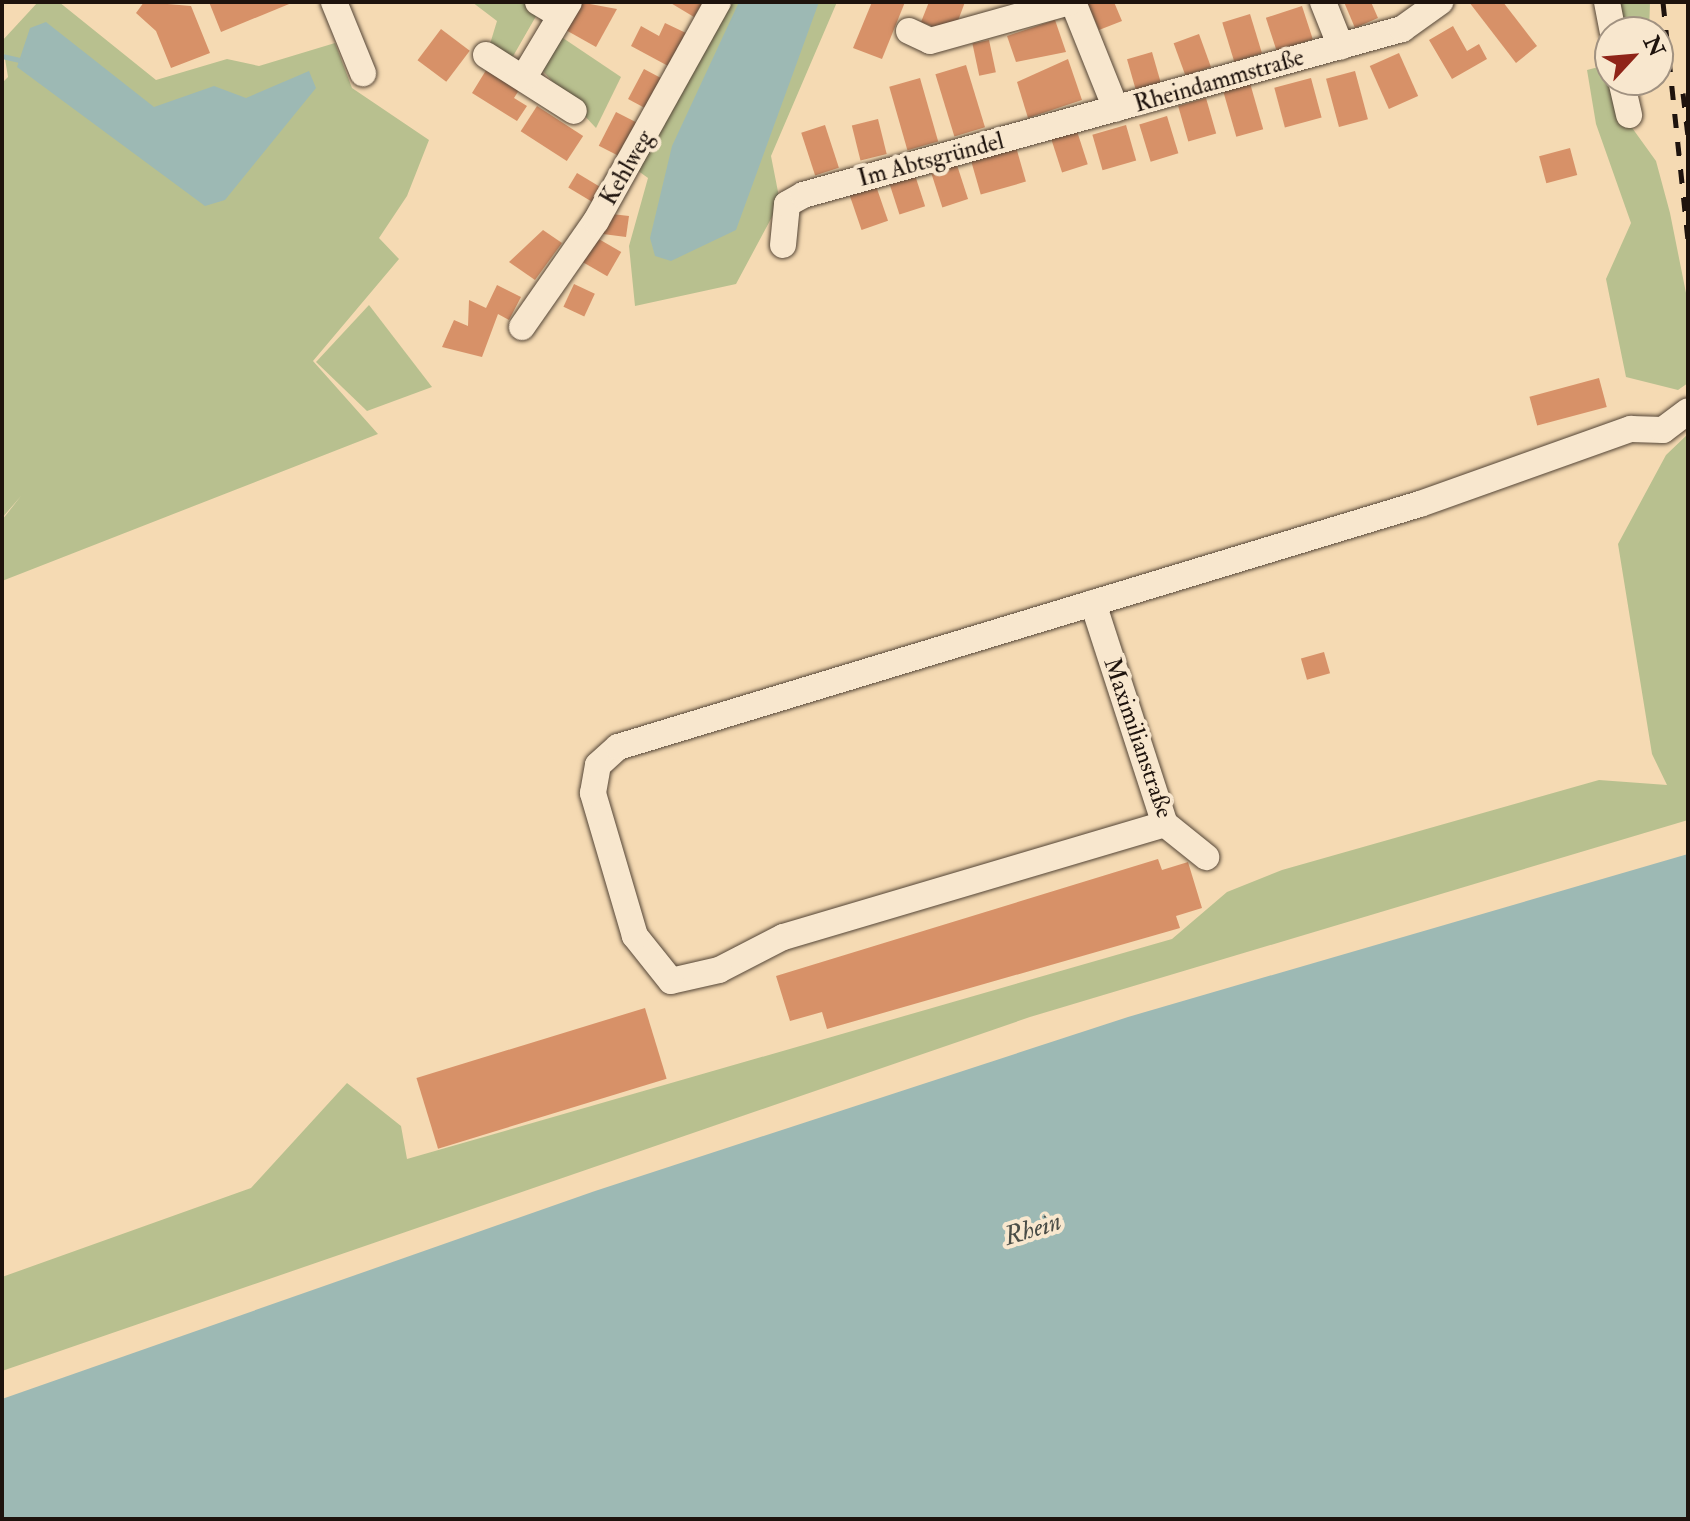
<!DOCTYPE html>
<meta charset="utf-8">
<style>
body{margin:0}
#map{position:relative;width:1690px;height:1521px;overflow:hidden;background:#f5dab3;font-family:"IM FELL Double Pica",serif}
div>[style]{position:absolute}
.green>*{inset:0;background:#b8c08f}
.water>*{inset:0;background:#9db9b4}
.stream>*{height:5px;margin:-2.5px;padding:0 2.5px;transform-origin:2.5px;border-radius:2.5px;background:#9db9b4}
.building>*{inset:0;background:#d79168;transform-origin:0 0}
.roads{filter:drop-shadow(0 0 2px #544536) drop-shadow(0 0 2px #544536)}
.minor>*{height:26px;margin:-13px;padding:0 13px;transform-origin:13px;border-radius:13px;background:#f8e7ce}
.rail>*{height:5px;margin-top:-2.5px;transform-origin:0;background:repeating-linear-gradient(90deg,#1e130d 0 14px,transparent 0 28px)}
span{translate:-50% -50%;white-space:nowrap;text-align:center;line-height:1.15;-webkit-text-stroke:8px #f8e7ce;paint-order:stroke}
.street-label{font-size:24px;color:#1e130d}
.water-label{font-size:26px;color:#4a4d47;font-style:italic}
.frame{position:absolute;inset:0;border:4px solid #1e130d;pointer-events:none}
.north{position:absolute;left:1594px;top:16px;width:80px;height:80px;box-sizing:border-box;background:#f8e7ce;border:2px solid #a19281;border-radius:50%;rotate:64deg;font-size:22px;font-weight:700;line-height:32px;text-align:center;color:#1e130d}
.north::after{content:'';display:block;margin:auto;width:28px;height:36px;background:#8f2418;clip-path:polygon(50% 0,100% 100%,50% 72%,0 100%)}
</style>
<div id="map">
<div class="green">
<div style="clip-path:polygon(38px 2px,59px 2px,156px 80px,227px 59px,259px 66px,335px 43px,352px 88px,429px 140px,407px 196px,379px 238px,399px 259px,313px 361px,378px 434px,2px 581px,2px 520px,21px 496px,2px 518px,2px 83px,8px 77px,2px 41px)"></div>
<div style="clip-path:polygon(472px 2px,525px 2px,539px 11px,512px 58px,490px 44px,497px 21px)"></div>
<div style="clip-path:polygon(727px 2px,837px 2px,771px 156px,780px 202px,736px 284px,635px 306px,629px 246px,648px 178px,637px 170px)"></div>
<div style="clip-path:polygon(1616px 2px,1650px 2px,1649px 32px,1620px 32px)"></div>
<div style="clip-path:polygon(557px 34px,621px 77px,596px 128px,540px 68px)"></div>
<div style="clip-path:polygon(1610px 64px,1625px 118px,1656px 161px,1670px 213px,1688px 303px,1688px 383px,1678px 390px,1626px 377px,1606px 279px,1631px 223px,1596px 124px,1587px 70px)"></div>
<div style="clip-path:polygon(369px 305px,432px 387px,367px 411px,316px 362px)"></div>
<div style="clip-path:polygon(1688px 434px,1688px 820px,1030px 1017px,2px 1371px,2px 1277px,251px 1188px,347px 1083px,401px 1126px,407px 1159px,1172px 939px,1227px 892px,1282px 870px,1599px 780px,1667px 785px,1652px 754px,1618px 544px,1666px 455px)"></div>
</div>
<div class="water">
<div style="clip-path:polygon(739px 2px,819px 2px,736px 230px,671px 261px,655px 256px,650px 238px,672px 146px)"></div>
<div style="clip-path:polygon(46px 22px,154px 107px,214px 86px,246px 98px,309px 71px,316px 88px,225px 200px,205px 206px,17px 67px,30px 28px)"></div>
<div style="clip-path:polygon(1688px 854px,1688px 1519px,2px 1519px,2px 1399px,595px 1191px,1128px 1017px)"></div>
</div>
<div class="stream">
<div style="left:2px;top:56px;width:18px;rotate:13deg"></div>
</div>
<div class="building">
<div style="clip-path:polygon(144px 2px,191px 6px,210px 53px,171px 68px,156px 31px,136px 13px)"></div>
<div style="clip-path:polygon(209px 2px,294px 2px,221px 32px)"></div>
<div style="clip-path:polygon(579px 2px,617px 9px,596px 47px,564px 29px)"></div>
<div style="clip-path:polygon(669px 2px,703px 2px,694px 17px)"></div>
<div style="clip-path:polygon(872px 2px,905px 2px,882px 59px,853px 48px)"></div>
<div style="clip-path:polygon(929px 2px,965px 2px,953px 34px,921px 22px)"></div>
<div style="clip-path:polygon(1087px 2px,1114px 2px,1122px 21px,1099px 30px)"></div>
<div style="clip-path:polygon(1344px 2px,1371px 2px,1378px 18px,1355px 28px)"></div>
<div style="clip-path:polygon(1469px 2px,1503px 2px,1537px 46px,1516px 63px)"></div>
<div style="left:1302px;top:6px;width:35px;height:38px;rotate:72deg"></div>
<div style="left:1250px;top:14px;width:41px;height:29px;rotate:73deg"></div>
<div style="clip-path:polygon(1055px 20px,1066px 52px,1016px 62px,1007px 36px)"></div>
<div style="clip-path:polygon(665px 23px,688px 34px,670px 67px,631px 46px,641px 26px,659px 36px)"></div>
<div style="clip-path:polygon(1453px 26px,1467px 51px,1479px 44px,1487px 59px,1452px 79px,1429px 40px)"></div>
<div style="left:441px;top:29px;width:36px;height:39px;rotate:37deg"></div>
<div style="left:1199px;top:34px;width:35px;height:27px;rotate:70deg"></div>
<div style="left:989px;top:40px;width:33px;height:17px;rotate:78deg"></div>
<div style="left:1152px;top:52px;width:35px;height:26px;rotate:74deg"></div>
<div style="left:1399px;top:53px;width:47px;height:32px;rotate:66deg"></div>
<div style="clip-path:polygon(1068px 59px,1082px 100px,1028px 118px,1017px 82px)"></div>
<div style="left:966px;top:65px;width:65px;height:32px;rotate:73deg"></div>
<div style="clip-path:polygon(488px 67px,521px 87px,514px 98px,527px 106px,517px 121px,472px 93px)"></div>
<div style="left:644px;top:69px;width:26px;height:34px;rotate:28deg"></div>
<div style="left:1355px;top:71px;width:50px;height:30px;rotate:75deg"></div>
<div style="left:920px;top:78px;width:66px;height:32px;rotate:74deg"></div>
<div style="left:1311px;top:78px;width:41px;height:38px;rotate:75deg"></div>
<div style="left:1250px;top:83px;width:48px;height:28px;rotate:74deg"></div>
<div style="left:1206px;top:98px;width:37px;height:29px;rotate:74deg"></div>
<div style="left:537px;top:106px;width:55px;height:30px;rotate:33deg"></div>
<div style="left:616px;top:112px;width:27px;height:38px;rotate:27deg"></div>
<div style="left:1167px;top:116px;width:39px;height:29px;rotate:73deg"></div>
<div style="left:878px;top:119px;width:36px;height:27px;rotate:76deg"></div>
<div style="left:825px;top:125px;width:45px;height:25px;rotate:72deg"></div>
<div style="left:1126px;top:125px;width:37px;height:35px;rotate:74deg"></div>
<div style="left:1076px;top:128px;width:38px;height:27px;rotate:72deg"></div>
<div style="left:1016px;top:147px;width:36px;height:47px;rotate:74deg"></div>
<div style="left:1570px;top:148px;width:28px;height:32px;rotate:75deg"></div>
<div style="left:956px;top:162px;width:39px;height:27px;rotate:72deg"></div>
<div style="left:914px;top:172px;width:36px;height:27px;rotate:72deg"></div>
<div style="left:577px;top:173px;width:33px;height:17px;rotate:31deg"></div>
<div style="left:875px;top:183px;width:40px;height:28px;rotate:71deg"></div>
<div style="clip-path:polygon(612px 214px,629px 216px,626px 237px,603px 234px)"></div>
<div style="clip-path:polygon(543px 230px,562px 243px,535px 280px,509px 262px)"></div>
<div style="left:597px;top:238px;width:28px;height:28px;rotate:30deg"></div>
<div style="left:574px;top:284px;width:23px;height:25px;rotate:25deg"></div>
<div style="clip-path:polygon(497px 285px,521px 297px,509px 320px,498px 314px,482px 357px,442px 347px,454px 320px,468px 326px,469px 300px,486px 308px)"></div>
<div style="left:1599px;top:378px;width:30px;height:72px;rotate:75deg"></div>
<div style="left:1324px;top:652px;width:22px;height:24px;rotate:74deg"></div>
<div style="clip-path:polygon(1158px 859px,1162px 870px,1188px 862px,1202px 908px,1176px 916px,1180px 928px,827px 1029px,822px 1012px,790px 1021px,776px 976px)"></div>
<div style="left:645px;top:1008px;width:74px;height:239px;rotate:73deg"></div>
</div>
<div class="roads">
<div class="minor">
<div style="left:334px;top:2px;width:77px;rotate:67.8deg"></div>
<div style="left:538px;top:2px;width:26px;rotate:31deg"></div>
<div style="left:1073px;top:2px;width:115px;rotate:68.1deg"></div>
<div style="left:1323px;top:2px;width:48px;rotate:68.2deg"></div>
<div style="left:1607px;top:2px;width:31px;rotate:79deg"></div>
<div style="left:909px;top:31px;width:23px;rotate:25deg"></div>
<div style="left:930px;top:41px;width:145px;rotate:-15.6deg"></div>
<div style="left:486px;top:55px;width:104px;rotate:32.5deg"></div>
<div style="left:524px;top:77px;width:87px;rotate:-59deg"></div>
<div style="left:1621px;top:80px;width:36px;rotate:77deg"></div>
<div style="left:783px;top:245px;width:41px;rotate:-84.4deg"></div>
<div style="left:787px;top:204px;width:18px;rotate:-29deg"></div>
<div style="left:803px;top:195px;width:622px;rotate:-15.49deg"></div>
<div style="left:1402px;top:29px;width:47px;rotate:-35.4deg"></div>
<div style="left:522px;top:327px;width:129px;rotate:-55.1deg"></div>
<div style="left:596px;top:221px;width:251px;rotate:-60.9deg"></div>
<div style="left:1093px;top:603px;width:232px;rotate:72deg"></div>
<div style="left:1165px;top:824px;width:53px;rotate:38.8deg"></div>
<div style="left:1165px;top:824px;width:398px;rotate:163.5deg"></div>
<div style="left:783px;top:937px;width:72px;rotate:152.7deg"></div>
<div style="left:719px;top:970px;width:49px;rotate:167.1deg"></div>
<div style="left:671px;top:981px;width:58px;rotate:-128.7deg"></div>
<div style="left:635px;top:936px;width:149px;rotate:-106.4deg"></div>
<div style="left:593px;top:793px;width:28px;rotate:-80deg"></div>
<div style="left:598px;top:765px;width:27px;rotate:-42deg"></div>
<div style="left:618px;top:747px;width:838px;rotate:-16.86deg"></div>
<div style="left:1420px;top:504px;width:224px;rotate:-19.6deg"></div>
<div style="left:1631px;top:429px;width:32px;rotate:2deg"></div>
<div style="left:1663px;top:430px;width:31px;rotate:-37deg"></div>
</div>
</div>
<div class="rail">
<div style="left:1663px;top:2px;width:239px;rotate:84deg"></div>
<div style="left:1683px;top:93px;width:43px;rotate:83.4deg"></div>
</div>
<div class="street-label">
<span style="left:1219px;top:81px;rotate:-16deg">Rheindammstraße</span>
<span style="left:931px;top:160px;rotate:-15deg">Im Abtsgründel</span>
<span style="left:627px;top:168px;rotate:-60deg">Kehlweg</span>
<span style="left:1138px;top:738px;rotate:71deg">Maximilianstraße</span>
</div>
<div class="water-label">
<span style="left:1033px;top:1230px;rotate:-17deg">Rhein</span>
</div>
<div class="frame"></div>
<div class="north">N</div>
</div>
